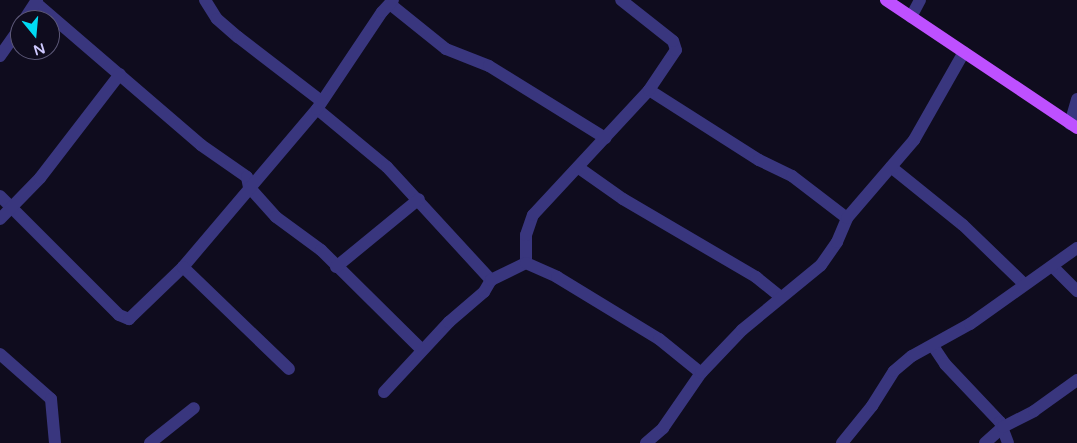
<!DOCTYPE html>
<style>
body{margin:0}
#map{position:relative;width:1077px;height:443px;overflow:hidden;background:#0f0c1e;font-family:"Varela Round",sans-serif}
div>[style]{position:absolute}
.minor>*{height:12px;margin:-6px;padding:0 6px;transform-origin:6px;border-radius:6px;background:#39367e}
.primary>*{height:12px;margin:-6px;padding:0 6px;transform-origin:6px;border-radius:6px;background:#be50ff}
span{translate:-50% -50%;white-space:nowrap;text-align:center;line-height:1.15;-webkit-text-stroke:4px #0f0c1e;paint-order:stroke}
.north{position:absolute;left:10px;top:10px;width:50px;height:50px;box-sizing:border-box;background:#0f0c1e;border:1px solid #5c5878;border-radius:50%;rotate:163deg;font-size:14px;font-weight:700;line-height:20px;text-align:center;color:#cfc9ff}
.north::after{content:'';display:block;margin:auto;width:18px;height:22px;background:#00dbf4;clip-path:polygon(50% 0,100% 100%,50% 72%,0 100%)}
</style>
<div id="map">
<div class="minor">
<div style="left:205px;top:0;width:22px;rotate:58deg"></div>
<div style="left:217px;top:19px;width:28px;rotate:41deg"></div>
<div style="left:238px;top:37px;width:105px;rotate:37.6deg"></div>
<div style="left:36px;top:3px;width:218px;rotate:40.7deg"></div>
<div style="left:201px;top:145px;width:56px;rotate:34.8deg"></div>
<div style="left:247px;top:177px;width:10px;rotate:79deg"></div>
<div style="left:249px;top:187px;width:40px;rotate:48deg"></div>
<div style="left:276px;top:217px;width:56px;rotate:36.3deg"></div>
<div style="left:321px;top:250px;width:142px;rotate:44.7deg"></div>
<div style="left:390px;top:4px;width:72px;rotate:38.8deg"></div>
<div style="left:446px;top:49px;width:46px;rotate:21.6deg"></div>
<div style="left:489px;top:66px;width:137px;rotate:31.8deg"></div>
<div style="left:911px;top:17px;width:19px;rotate:-62deg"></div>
<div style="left:24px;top:20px;width:24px;rotate:-57deg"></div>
<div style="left:0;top:56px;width:35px;rotate:-55deg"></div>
<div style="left:649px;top:90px;width:130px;rotate:32.5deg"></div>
<div style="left:759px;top:160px;width:37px;rotate:26deg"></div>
<div style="left:792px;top:176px;width:69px;rotate:37.4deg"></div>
<div style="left:317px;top:109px;width:91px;rotate:39.6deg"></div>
<div style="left:387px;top:167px;width:154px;rotate:47.4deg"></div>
<div style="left:1070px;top:124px;width:26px;rotate:-74deg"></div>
<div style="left:891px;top:167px;width:92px;rotate:38.9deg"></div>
<div style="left:963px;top:225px;width:85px;rotate:44deg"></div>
<div style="left:579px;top:168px;width:54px;rotate:35.2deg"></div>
<div style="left:623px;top:199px;width:154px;rotate:30.4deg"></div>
<div style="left:756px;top:277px;width:32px;rotate:39deg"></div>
<div style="left:0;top:196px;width:168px;rotate:45deg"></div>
<div style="left:119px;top:315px;width:11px;rotate:22deg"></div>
<div style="left:129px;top:319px;width:75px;rotate:-43.9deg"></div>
<div style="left:183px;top:267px;width:207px;rotate:-49.7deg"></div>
<div style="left:317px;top:109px;width:117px;rotate:-56.2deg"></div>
<div style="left:382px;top:12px;width:16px;rotate:-47deg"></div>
<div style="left:0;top:219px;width:57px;rotate:-45.7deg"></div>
<div style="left:40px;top:178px;width:131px;rotate:-52.4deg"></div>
<div style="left:526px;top:263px;width:28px;rotate:-90deg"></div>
<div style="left:526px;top:235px;width:21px;rotate:-71deg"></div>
<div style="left:533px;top:215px;width:171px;rotate:-47.1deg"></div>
<div style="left:649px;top:90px;width:48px;rotate:-56deg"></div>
<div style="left:676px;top:50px;width:9px;rotate:-108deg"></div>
<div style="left:673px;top:41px;width:66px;rotate:-141.7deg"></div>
<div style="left:183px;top:267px;width:147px;rotate:43.9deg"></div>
<div style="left:336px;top:267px;width:107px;rotate:-39.3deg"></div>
<div style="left:1054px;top:268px;width:33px;rotate:45deg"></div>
<div style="left:933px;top:346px;width:22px;rotate:56deg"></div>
<div style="left:945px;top:364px;width:80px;rotate:46.5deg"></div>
<div style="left:1000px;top:422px;width:22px;rotate:69deg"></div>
<div style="left:0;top:354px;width:68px;rotate:41.4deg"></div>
<div style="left:51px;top:399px;width:44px;rotate:84.8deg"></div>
<div style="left:384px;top:392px;width:96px;rotate:-47.1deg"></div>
<div style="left:449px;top:322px;width:46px;rotate:-40.6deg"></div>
<div style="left:484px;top:292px;width:14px;rotate:-60deg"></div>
<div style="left:491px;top:280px;width:39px;rotate:-26deg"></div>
<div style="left:526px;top:263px;width:34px;rotate:24deg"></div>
<div style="left:557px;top:277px;width:119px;rotate:31.3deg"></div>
<div style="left:659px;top:339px;width:54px;rotate:39deg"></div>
<div style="left:150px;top:443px;width:56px;rotate:-38.5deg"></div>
<div style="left:646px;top:443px;width:23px;rotate:-41deg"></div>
<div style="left:663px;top:428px;width:67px;rotate:-55.4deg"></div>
<div style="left:701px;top:373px;width:59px;rotate:-46.4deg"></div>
<div style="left:742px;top:330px;width:102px;rotate:-39.4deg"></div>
<div style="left:821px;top:265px;width:28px;rotate:-55deg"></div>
<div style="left:837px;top:242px;width:26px;rotate:-67deg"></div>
<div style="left:847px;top:218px;width:103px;rotate:-49.3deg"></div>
<div style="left:914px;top:140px;width:101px;rotate:-60.4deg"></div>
<div style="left:842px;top:443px;width:48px;rotate:-51deg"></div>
<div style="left:872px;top:406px;width:41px;rotate:-57.8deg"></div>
<div style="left:894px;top:371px;width:23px;rotate:-40deg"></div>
<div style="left:912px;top:356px;width:66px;rotate:-28.9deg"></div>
<div style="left:970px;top:324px;width:131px;rotate:-35.4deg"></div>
<div style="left:985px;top:443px;width:24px;rotate:-42deg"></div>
<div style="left:1003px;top:427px;width:35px;rotate:-27deg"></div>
<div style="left:1034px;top:411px;width:53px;rotate:-35.8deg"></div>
</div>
<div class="primary">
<div style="left:886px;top:0;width:230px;rotate:33.8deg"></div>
</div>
<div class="north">N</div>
</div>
